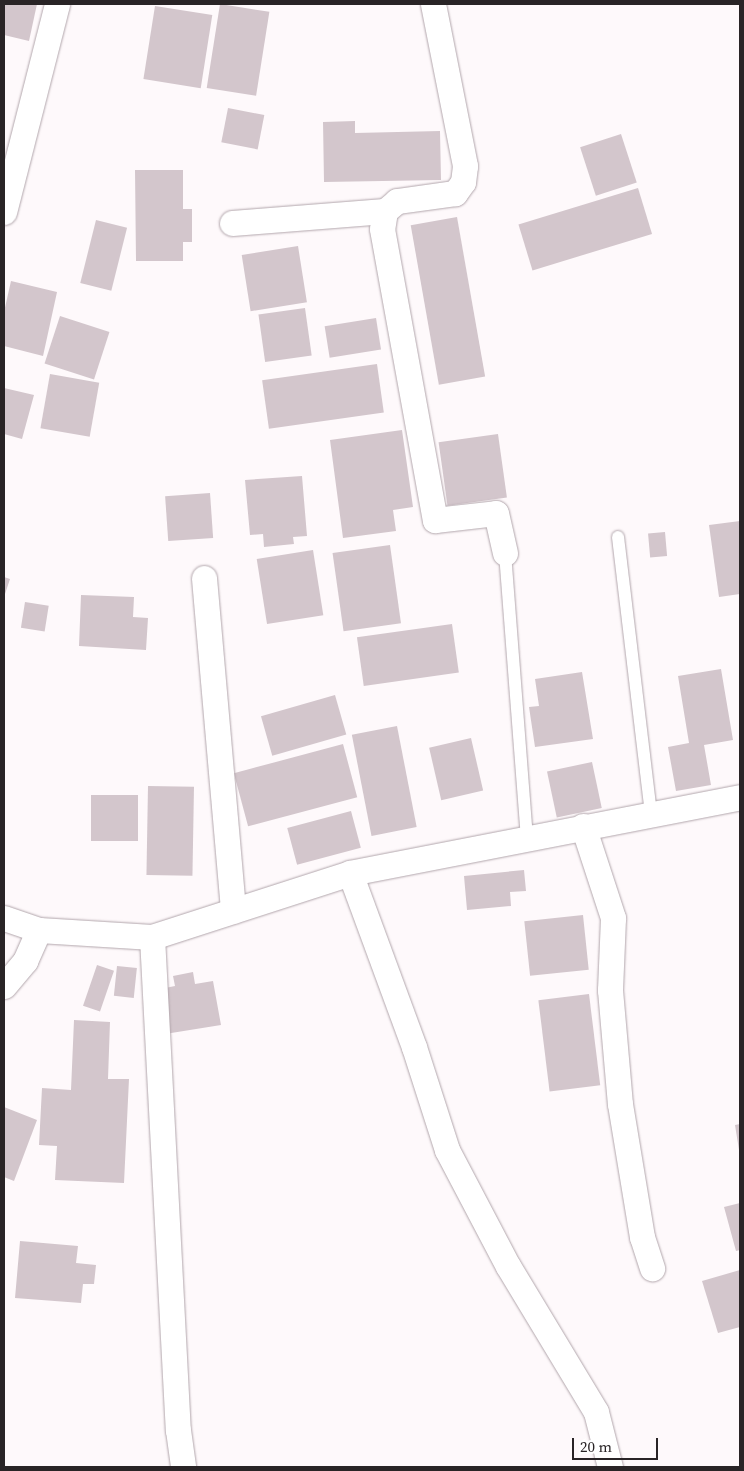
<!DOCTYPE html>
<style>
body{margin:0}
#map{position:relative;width:744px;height:1471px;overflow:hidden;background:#fef9fb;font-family:"Source Serif 4",serif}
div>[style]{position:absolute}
.building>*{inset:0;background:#d3c6cc;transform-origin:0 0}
.roads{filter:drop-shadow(0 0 1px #b2a6ac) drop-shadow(0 0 1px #b2a6ac)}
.lane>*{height:12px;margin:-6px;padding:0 6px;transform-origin:6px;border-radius:6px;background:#fff}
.street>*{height:25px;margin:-12.5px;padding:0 12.5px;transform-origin:12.5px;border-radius:12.5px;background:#fff}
span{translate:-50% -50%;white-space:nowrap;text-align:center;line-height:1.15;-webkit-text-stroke:5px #fff;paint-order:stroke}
.frame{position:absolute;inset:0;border:5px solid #292426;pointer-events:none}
.scale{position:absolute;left:572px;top:1438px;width:86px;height:22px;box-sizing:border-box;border:2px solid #292426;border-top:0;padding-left:6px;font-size:15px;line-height:18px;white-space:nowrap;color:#292426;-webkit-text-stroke:4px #fff;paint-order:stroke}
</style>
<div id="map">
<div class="building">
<div style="clip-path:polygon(4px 4px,37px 4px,29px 41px,4px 35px)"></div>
<div style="left:220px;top:4px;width:50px;height:85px;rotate:9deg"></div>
<div style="left:155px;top:6px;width:58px;height:74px;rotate:9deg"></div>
<div style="left:228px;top:108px;width:37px;height:35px;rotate:11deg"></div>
<div style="clip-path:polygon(355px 121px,355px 133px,440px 131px,441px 180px,324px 182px,323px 122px)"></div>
<div style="left:621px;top:134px;width:51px;height:43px;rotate:72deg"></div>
<div style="clip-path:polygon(135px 170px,183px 170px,183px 209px,192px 209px,192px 242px,183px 242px,183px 261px,136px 261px)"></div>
<div style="left:638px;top:188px;width:48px;height:125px;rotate:73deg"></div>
<div style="left:457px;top:217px;width:162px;height:47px;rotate:80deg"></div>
<div style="left:96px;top:220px;width:32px;height:65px;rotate:14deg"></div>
<div style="left:298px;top:246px;width:57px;height:57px;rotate:81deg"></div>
<div style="clip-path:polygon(11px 281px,57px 292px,43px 356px,4px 346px,4px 312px)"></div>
<div style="left:305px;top:308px;width:48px;height:47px;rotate:82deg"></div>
<div style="left:60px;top:316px;width:52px;height:50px;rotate:18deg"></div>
<div style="left:376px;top:318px;width:32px;height:52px;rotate:81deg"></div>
<div style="left:377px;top:364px;width:49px;height:116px;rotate:82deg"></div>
<div style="left:50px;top:374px;width:50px;height:55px;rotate:10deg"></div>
<div style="clip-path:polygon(4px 388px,34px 395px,22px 439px,4px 434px)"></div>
<div style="clip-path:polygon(402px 430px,413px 507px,393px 510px,396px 531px,343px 538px,330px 440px)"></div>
<div style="left:498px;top:434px;width:64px;height:60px;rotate:82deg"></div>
<div style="clip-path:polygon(302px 476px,307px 536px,293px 537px,294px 544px,264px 547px,263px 534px,250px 535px,245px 480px)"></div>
<div style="left:210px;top:493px;width:45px;height:45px;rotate:86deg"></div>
<div style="clip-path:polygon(740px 521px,740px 594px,719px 597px,709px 525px)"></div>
<div style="left:665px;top:532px;width:24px;height:17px;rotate:85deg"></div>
<div style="left:390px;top:545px;width:79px;height:58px;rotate:82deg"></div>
<div style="left:313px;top:550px;width:66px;height:57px;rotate:81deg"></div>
<div style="clip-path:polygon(4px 577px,10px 579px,4px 597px)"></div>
<div style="clip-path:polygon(81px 595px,134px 597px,133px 617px,148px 618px,146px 650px,79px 646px)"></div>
<div style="left:25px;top:602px;width:24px;height:26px;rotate:9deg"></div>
<div style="left:452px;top:624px;width:49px;height:96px;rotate:82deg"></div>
<div style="clip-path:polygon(721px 669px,733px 740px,704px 745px,711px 785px,676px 791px,668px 747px,689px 743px,678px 676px)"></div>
<div style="clip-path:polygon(582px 672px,593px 739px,535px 747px,529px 707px,539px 706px,535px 679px)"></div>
<div style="left:335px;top:695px;width:41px;height:77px;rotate:74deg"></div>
<div style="left:397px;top:726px;width:103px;height:46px;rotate:79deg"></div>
<div style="left:471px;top:738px;width:54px;height:43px;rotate:77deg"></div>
<div style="left:343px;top:744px;width:55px;height:113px;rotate:75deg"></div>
<div style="left:592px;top:762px;width:47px;height:46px;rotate:78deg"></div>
<div style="left:148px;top:786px;width:46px;height:89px;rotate:1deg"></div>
<div style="left:91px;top:795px;width:47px;height:46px"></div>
<div style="left:351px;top:811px;width:38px;height:66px;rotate:75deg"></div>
<div style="clip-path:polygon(524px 870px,526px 891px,510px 892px,511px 906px,467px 910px,464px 876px)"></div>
<div style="left:583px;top:915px;width:55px;height:59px;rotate:84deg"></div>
<div style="left:97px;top:965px;width:18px;height:43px;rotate:19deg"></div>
<div style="left:117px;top:966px;width:20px;height:30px;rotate:6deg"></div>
<div style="clip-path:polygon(193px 972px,195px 984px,213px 981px,221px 1025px,165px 1034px,160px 1011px,169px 1010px,165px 988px,175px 986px,173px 976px)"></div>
<div style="left:589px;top:994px;width:92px;height:51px;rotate:83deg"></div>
<div style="clip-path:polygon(74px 1020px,110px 1022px,108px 1079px,129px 1079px,124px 1183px,55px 1180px,57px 1146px,39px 1145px,42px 1088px,71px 1090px)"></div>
<div style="clip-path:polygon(4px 1107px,37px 1120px,14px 1181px,4px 1177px)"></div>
<div style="clip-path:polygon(740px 1124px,740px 1150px,739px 1150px,735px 1125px)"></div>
<div style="clip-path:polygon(740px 1203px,740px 1250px,736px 1251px,724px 1207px)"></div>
<div style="clip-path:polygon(20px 1241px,78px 1246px,76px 1263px,96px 1265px,94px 1284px,83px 1284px,81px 1303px,15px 1298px)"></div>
<div style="clip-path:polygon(740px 1270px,740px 1327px,718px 1333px,702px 1281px)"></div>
</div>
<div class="roads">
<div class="lane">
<div style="left:618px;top:537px;width:278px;rotate:83.2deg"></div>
<div style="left:505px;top:553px;width:285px;rotate:85.6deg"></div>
</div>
<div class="street">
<div style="left:433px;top:4px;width:165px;rotate:78.8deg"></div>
<div style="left:465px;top:166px;width:16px;rotate:97deg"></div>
<div style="left:463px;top:182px;width:14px;rotate:126deg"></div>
<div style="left:455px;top:193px;width:59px;rotate:172.1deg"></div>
<div style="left:397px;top:201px;width:16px;rotate:140deg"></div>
<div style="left:385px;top:211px;width:18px;rotate:99deg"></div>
<div style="left:382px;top:229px;width:296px;rotate:79.7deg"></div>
<div style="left:435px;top:520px;width:61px;rotate:-6.5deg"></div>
<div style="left:496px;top:513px;width:41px;rotate:77.3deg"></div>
<div style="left:4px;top:212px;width:215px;rotate:-75.7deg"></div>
<div style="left:232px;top:223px;width:153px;rotate:-4.5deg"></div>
<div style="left:204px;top:578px;width:334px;rotate:85deg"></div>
<div style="left:583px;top:826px;width:97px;rotate:71.9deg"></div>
<div style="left:613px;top:918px;width:72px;rotate:92.4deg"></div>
<div style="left:610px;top:990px;width:114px;rotate:85deg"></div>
<div style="left:620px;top:1104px;width:135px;rotate:80.6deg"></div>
<div style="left:642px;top:1237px;width:33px;rotate:72deg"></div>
<div style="left:350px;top:873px;width:185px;rotate:69.8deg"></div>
<div style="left:414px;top:1047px;width:108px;rotate:72.2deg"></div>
<div style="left:447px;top:1150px;width:131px;rotate:62.3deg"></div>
<div style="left:508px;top:1266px;width:170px;rotate:58.9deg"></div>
<div style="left:596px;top:1412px;width:57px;rotate:75.7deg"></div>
<div style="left:4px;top:918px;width:37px;rotate:19deg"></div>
<div style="left:39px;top:930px;width:113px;rotate:3.5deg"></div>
<div style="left:152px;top:937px;width:208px;rotate:-17.9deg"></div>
<div style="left:350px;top:873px;width:397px;rotate:-11deg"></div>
<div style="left:152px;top:937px;width:494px;rotate:87deg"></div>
<div style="left:178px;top:1430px;width:37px;rotate:82deg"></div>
<div style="left:4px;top:986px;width:33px;rotate:-50deg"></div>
<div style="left:25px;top:961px;width:34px;rotate:-66deg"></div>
</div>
</div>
<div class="frame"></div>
<div class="scale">20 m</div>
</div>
